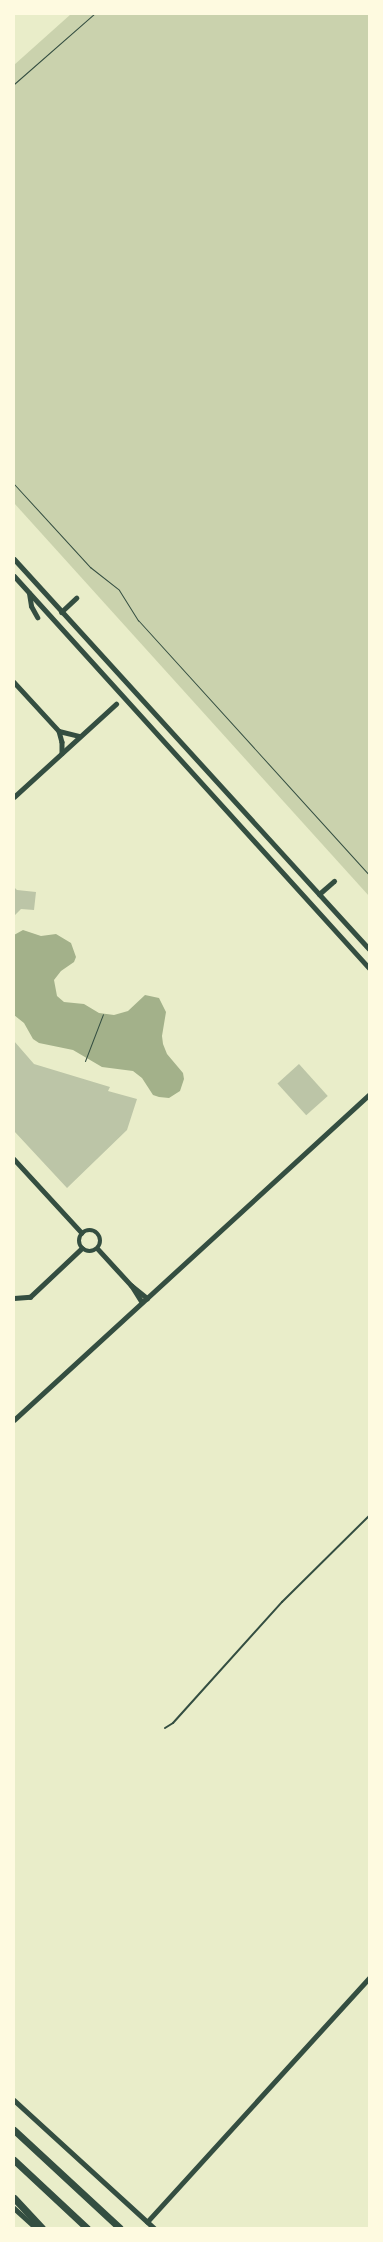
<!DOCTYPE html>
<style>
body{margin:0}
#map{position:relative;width:383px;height:2242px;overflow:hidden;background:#e9edc9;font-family:"Times New Roman",serif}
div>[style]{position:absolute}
.green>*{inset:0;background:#cad2ad}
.water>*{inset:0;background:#a3b18a}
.building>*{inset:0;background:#bcc5a7;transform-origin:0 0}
.path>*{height:1px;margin:-0.5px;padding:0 0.5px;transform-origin:0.5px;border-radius:0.5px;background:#344e41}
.service>*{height:2px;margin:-1px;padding:0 1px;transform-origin:1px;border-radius:1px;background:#344e41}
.minor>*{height:4.5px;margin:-2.25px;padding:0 2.25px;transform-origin:2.25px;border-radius:2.25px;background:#344e41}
.minor>.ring{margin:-2.25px;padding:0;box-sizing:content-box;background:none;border:4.5px solid #344e41;border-radius:50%}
.tertiary>*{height:5px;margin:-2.5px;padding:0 2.5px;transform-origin:2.5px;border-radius:2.5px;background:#344e41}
.trunk>*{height:7px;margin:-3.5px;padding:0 3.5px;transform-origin:3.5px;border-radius:3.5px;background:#344e41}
span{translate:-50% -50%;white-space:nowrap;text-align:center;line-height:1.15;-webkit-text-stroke:5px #fefae0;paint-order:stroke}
.frame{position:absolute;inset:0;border:15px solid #fefae0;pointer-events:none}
</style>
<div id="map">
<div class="green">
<div style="clip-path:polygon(71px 14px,369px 14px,369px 896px,14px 503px,14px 65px)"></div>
</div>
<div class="water">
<div style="clip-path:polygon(23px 930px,41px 936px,56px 934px,71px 943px,76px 957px,74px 962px,61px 971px,54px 980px,57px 996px,64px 1002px,84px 1004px,99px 1013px,114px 1015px,128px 1011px,145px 995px,159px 998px,166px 1012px,162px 1036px,163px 1044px,167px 1054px,183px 1073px,184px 1079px,180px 1091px,169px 1098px,159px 1097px,153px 1095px,142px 1078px,133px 1071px,102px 1067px,73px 1050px,39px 1043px,33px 1039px,24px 1023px,14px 1015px,14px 935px)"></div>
</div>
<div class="building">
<div style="clip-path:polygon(14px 887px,17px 890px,36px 892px,34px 910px,21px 909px,14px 916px)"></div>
<div style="clip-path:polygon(14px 1041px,34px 1064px,110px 1087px,108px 1091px,137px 1099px,127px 1130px,67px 1188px,14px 1131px)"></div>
<div style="left:299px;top:1064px;width:43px;height:29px;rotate:48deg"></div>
</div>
<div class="path">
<div style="left:14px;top:84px;width:106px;rotate:-41.2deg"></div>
<div style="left:14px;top:484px;width:113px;rotate:47.5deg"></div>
<div style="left:90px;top:567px;width:37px;rotate:38deg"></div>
<div style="left:119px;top:590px;width:36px;rotate:58deg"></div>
<div style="left:138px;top:620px;width:344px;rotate:47.8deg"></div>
<div style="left:85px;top:1061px;width:50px;rotate:-69deg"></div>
</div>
<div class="service">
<div style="left:165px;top:1728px;width:9px;rotate:-32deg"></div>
<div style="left:173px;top:1723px;width:163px;rotate:-48deg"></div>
<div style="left:282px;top:1602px;width:122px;rotate:-44.7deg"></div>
</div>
<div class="minor">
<div style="left:14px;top:682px;width:67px;rotate:47.4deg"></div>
<div style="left:59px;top:731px;width:11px;rotate:75deg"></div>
<div style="left:62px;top:742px;width:11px;rotate:90deg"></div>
<div style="left:59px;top:731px;width:21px;rotate:14deg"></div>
<div style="left:14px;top:797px;width:138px;rotate:-42.4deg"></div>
<div style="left:14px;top:1159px;width:100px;rotate:47.4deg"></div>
<div class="ring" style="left:79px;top:1230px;width:17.5px;height:17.5px"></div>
<div style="left:98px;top:1249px;width:49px;rotate:47.5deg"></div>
<div style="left:131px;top:1285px;width:21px;rotate:39deg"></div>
<div style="left:132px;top:1286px;width:19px;rotate:58deg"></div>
<div style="left:14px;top:1298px;width:16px;rotate:-4deg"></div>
<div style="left:30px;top:1297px;width:71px;rotate:-43.3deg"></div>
<div style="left:14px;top:1420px;width:481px;rotate:-42.5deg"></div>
<div style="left:14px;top:2100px;width:190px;rotate:42.4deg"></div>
<div style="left:14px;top:2208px;width:30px;rotate:42deg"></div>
<div style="left:147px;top:2222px;width:330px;rotate:-47.7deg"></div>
</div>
<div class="tertiary">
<div style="left:14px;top:559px;width:527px;rotate:47.69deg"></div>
<div style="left:14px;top:576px;width:529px;rotate:47.84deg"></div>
<div style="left:29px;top:593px;width:13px;rotate:81deg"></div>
<div style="left:31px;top:606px;width:13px;rotate:61deg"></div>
<div style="left:61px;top:612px;width:21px;rotate:-43deg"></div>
<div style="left:319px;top:894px;width:20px;rotate:-41deg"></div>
</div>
<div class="trunk">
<div style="left:14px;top:2130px;width:144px;rotate:42.8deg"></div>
<div style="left:14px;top:2160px;width:100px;rotate:43deg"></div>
<div style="left:14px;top:2198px;width:41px;rotate:47deg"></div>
</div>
<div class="frame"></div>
</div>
